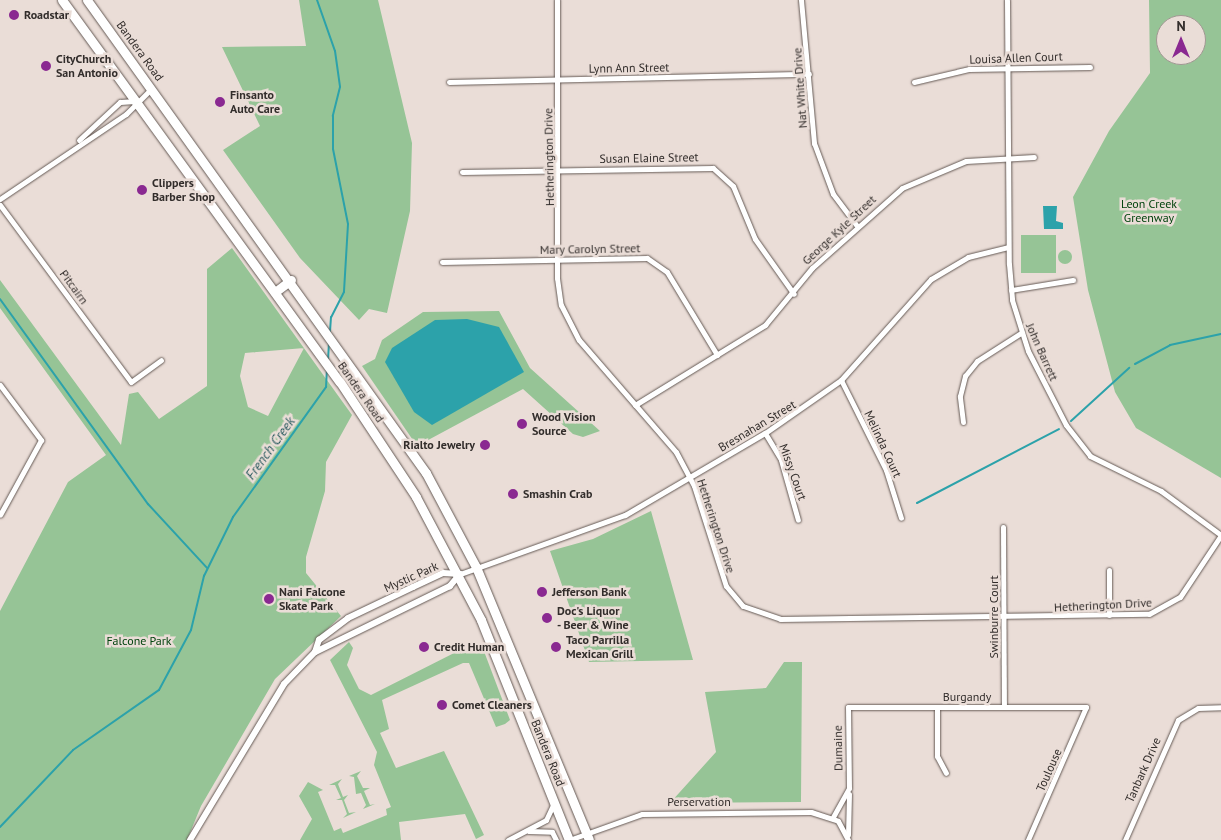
<!DOCTYPE html>
<style>
body{margin:0}
#map{position:relative;width:1221px;height:840px;overflow:hidden;background:#eaddd7;font-family:"PT Sans",sans-serif}
div>[style]{position:absolute}
.green>*{inset:0;background:#96c496;transform-origin:0 0}
.round{border-radius:50%}
.water>*{inset:0;background:#2ca2aa}
.stream>*{height:2px;margin:-1px;padding:0 1px;transform-origin:1px;border-radius:1px;background:#2ca2aa}
.roads{filter:drop-shadow(0 0 1px #655a55) drop-shadow(0 0 1px #655a55)}
.minor>*{height:5px;margin:-2.5px;padding:0 2.5px;transform-origin:2.5px;border-radius:2.5px;background:#fff}
.tertiary>*{height:6px;margin:-3px;padding:0 3px;transform-origin:3px;border-radius:3px;background:#fff}
.primary>*{height:9px;margin:-4.5px;padding:0 4.5px;transform-origin:4.5px;border-radius:4.5px;background:#fff}
.dots>*{width:14px;height:14px;translate:-50% -50%;box-sizing:border-box;border:2px solid #eaddd7;border-radius:50%}
span{translate:-50% -50%;white-space:nowrap;text-align:center;line-height:1.15;-webkit-text-stroke:5px #eaddd7;paint-order:stroke}
.poi-label{font-size:12px;color:#322d2b;font-weight:700}
.left{translate:0 -50%;text-align:left}
.right{translate:-100% -50%;text-align:right}
.street-label{font-size:12px;color:#322d2b}
.park-label{font-size:12px;color:#00430d}
.water-label{font-size:14px;color:#2f5e62;font-style:italic}
.north{position:absolute;left:1156px;top:15px;width:50px;height:50px;box-sizing:border-box;background:#eaddd7;border:1px solid #a09792;border-radius:50%;rotate:0deg;font-size:14px;font-weight:700;line-height:20px;text-align:center;color:#322d2b}
.north::after{content:'';display:block;margin:auto;width:18px;height:22px;background:#8a2991;clip-path:polygon(50% 0,100% 100%,50% 72%,0 100%)}
</style>
<div id="map">
<div class="green">
<div style="clip-path:polygon(299px 0,378px 0,412px 143px,410px 211px,387px 313px,369px 309px,359px 320px,300px 258px,223px 150px,260px 126px,222px 47px,306px 46px)"></div>
<div style="clip-path:polygon(evenodd,1149px 0,1221px 0,1221px 478px,1136px 428px,1115px 392px,1088px 290px,1073px 197px,1109px 131px,1150px 73px,1149px 0,1166px 25px,1196px 25px,1196px 55px,1166px 55px,1166px 25px)"></div>
<div style="left:1021px;top:235px;width:35px;height:38px"></div>
<div style="clip-path:polygon(evenodd,232px 248px,352px 415px,326px 462px,325px 491px,306px 557px,306px 573px,341px 616px,275px 679px,201px 806px,187px 840px,0 840px,0 611px,68px 482px,106px 455px,0 308px,0 280px,121px 445px,129px 394px,138px 392px,159px 419px,207px 386px,207px 269px,232px 248px,304px 348px,268px 416px,248px 407px,240px 376px,245px 353px,304px 348px)"></div>
<div class="round" style="left:1058px;top:250px;width:14px;height:14px"></div>
<div style="clip-path:polygon(499px 311px,530px 368px,600px 431px,583px 437px,573px 434px,523px 389px,417px 446px,362px 366px,375px 359px,382px 340px,423px 312px)"></div>
<div style="clip-path:polygon(651px 511px,693px 660px,589px 662px,550px 551px,593px 539px)"></div>
<div style="clip-path:polygon(349px 642px,353px 648px,347px 665px,359px 689px,371px 695px,468px 646px,482px 646px,510px 720px,505px 724px,496px 727px,469px 663px,463px 663px,382px 700px,389px 729px,380px 733px,396px 768px,444px 751px,484px 835px,476px 839px,465px 814px,399px 822px,401px 840px,300px 840px,312px 819px,299px 796px,308px 782px,323px 790px,318px 792px,334px 831px,341px 828px,343px 833px,387px 815px,386px 809px,391px 807px,374px 765px,377px 752px,330px 660px)"></div>
<div style="clip-path:polygon(784px 662px,802px 662px,801px 802px,670px 803px,716px 752px,705px 692px,766px 688px)"></div>
<div style="clip-path:polygon(361px 771px,357px 776px,363px 788px,370px 788px,364px 791px,370px 805px,375px 804px,363px 809px,366px 805px,361px 793px,356px 794px,354px 777px,349px 776px)"></div>
<div style="clip-path:polygon(342px 779px,338px 784px,343px 797px,348px 795px,344px 800px,349px 813px,356px 812px,343px 818px,347px 814px,342px 800px,336px 800px,341px 798px,335px 785px,329px 785px)"></div>
</div>
<div class="water">
<div style="clip-path:polygon(1043px 206px,1057px 206px,1056px 221px,1063px 223px,1063px 229px,1044px 229px)"></div>
<div style="clip-path:polygon(467px 319px,499px 327px,524px 372px,432px 425px,414px 412px,385px 362px,392px 348px,435px 320px)"></div>
</div>
<div class="stream">
<div style="left:317px;top:0;width:54px;rotate:70.6deg"></div>
<div style="left:335px;top:51px;width:36px;rotate:82deg"></div>
<div style="left:340px;top:87px;width:30px;rotate:104deg"></div>
<div style="left:333px;top:116px;width:33px;rotate:90deg"></div>
<div style="left:333px;top:149px;width:76px;rotate:78.7deg"></div>
<div style="left:348px;top:224px;width:68px;rotate:93.4deg"></div>
<div style="left:344px;top:292px;width:28px;rotate:117deg"></div>
<div style="left:331px;top:317px;width:16px;rotate:94deg"></div>
<div style="left:0;top:299px;width:253px;rotate:54.2deg"></div>
<div style="left:148px;top:504px;width:87px;rotate:47.3deg"></div>
<div style="left:328px;top:361px;width:18px;rotate:-87deg"></div>
<div style="left:1135px;top:364px;width:40px;rotate:-28deg"></div>
<div style="left:1170px;top:345px;width:52px;rotate:-12.2deg"></div>
<div style="left:1071px;top:421px;width:79px;rotate:-42.4deg"></div>
<div style="left:917px;top:503px;width:160px;rotate:-27.5deg"></div>
<div style="left:0;top:827px;width:106px;rotate:-46.5deg"></div>
<div style="left:73px;top:750px;width:105px;rotate:-34.9deg"></div>
<div style="left:159px;top:690px;width:68px;rotate:-61.9deg"></div>
<div style="left:191px;top:630px;width:56px;rotate:-76.5deg"></div>
<div style="left:204px;top:576px;width:66px;rotate:-63.8deg"></div>
<div style="left:233px;top:517px;width:160px;rotate:-54.4deg"></div>
<div style="left:326px;top:387px;width:17px;rotate:-87deg"></div>
</div>
<div class="roads">
<div class="minor">
<div style="left:557px;top:0;width:278px;rotate:90deg"></div>
<div style="left:557px;top:278px;width:27px;rotate:82deg"></div>
<div style="left:561px;top:305px;width:39px;rotate:63deg"></div>
<div style="left:579px;top:340px;width:148px;rotate:49.1deg"></div>
<div style="left:676px;top:452px;width:38px;rotate:62deg"></div>
<div style="left:694px;top:486px;width:105px;rotate:72.3deg"></div>
<div style="left:726px;top:586px;width:26px;rotate:50deg"></div>
<div style="left:743px;top:606px;width:39px;rotate:19deg"></div>
<div style="left:780px;top:619px;width:369px;rotate:-0.8deg"></div>
<div style="left:1149px;top:614px;width:35px;rotate:-29deg"></div>
<div style="left:1180px;top:597px;width:74px;rotate:-56.5deg"></div>
<div style="left:801px;top:0;width:144px;rotate:84.8deg"></div>
<div style="left:814px;top:143px;width:54px;rotate:69.6deg"></div>
<div style="left:833px;top:194px;width:39px;rotate:53deg"></div>
<div style="left:1007px;top:0;width:264px;rotate:89.6deg"></div>
<div style="left:1009px;top:264px;width:36px;rotate:85deg"></div>
<div style="left:1012px;top:300px;width:53px;rotate:72.6deg"></div>
<div style="left:1028px;top:351px;width:83px;rotate:62.8deg"></div>
<div style="left:1066px;top:425px;width:39px;rotate:52deg"></div>
<div style="left:1090px;top:456px;width:79px;rotate:26.2deg"></div>
<div style="left:1161px;top:491px;width:74px;rotate:36.3deg"></div>
<div style="left:449px;top:82px;width:360px;rotate:-1.3deg"></div>
<div style="left:914px;top:82px;width:57px;rotate:-13.3deg"></div>
<div style="left:969px;top:69px;width:121px;rotate:-0.9deg"></div>
<div style="left:79px;top:140px;width:56px;rotate:-42.8deg"></div>
<div style="left:120px;top:102px;width:15px;rotate:-4deg"></div>
<div style="left:462px;top:172px;width:251px;rotate:-0.9deg"></div>
<div style="left:713px;top:168px;width:27px;rotate:42deg"></div>
<div style="left:733px;top:186px;width:57px;rotate:67.5deg"></div>
<div style="left:755px;top:239px;width:67px;rotate:54.7deg"></div>
<div style="left:0;top:199px;width:152px;rotate:-34deg"></div>
<div style="left:126px;top:114px;width:35px;rotate:-45deg"></div>
<div style="left:0;top:205px;width:220px;rotate:53.5deg"></div>
<div style="left:131px;top:382px;width:37px;rotate:-36deg"></div>
<div style="left:442px;top:262px;width:205px;rotate:-1.1deg"></div>
<div style="left:647px;top:258px;width:24px;rotate:35deg"></div>
<div style="left:667px;top:272px;width:97px;rotate:58.9deg"></div>
<div style="left:1011px;top:290px;width:63px;rotate:-9.2deg"></div>
<div style="left:841px;top:380px;width:101px;rotate:63.4deg"></div>
<div style="left:886px;top:470px;width:50px;rotate:72.6deg"></div>
<div style="left:0;top:385px;width:69px;rotate:53.3deg"></div>
<div style="left:41px;top:440px;width:85px;rotate:118.7deg"></div>
<div style="left:635px;top:405px;width:153px;rotate:-31.6deg"></div>
<div style="left:765px;top:325px;width:74px;rotate:-50.5deg"></div>
<div style="left:812px;top:268px;width:120px;rotate:-41.6deg"></div>
<div style="left:902px;top:188px;width:69px;rotate:-22.9deg"></div>
<div style="left:966px;top:161px;width:68px;rotate:-3.4deg"></div>
<div style="left:963px;top:422px;width:26px;rotate:-97deg"></div>
<div style="left:960px;top:396px;width:21px;rotate:-76deg"></div>
<div style="left:965px;top:376px;width:19px;rotate:-51deg"></div>
<div style="left:977px;top:361px;width:52px;rotate:-32.5deg"></div>
<div style="left:765px;top:433px;width:31px;rotate:59deg"></div>
<div style="left:781px;top:460px;width:62px;rotate:74.2deg"></div>
<div style="left:1003px;top:527px;width:180px;rotate:89.7deg"></div>
<div style="left:460px;top:574px;width:175px;rotate:-19.7deg"></div>
<div style="left:625px;top:515px;width:162px;rotate:-30.4deg"></div>
<div style="left:765px;top:433px;width:93px;rotate:-34.9deg"></div>
<div style="left:841px;top:380px;width:135px;rotate:-48.3deg"></div>
<div style="left:931px;top:279px;width:43px;rotate:-30.7deg"></div>
<div style="left:968px;top:257px;width:41px;rotate:-14deg"></div>
<div style="left:1109px;top:615px;width:45px;rotate:-90deg"></div>
<div style="left:937px;top:707px;width:49px;rotate:90deg"></div>
<div style="left:937px;top:756px;width:19px;rotate:62deg"></div>
<div style="left:833px;top:817px;width:33px;rotate:-61deg"></div>
<div style="left:849px;top:788px;width:81px;rotate:-90.7deg"></div>
<div style="left:848px;top:707px;width:238px"></div>
<div style="left:1086px;top:707px;width:145px;rotate:113.6deg"></div>
<div style="left:529px;top:831px;width:23px;rotate:2deg"></div>
<div style="left:552px;top:832px;width:9px;rotate:63deg"></div>
<div style="left:848px;top:835px;width:41px;rotate:-88.6deg"></div>
<div style="left:508px;top:840px;width:43px;rotate:-27.8deg"></div>
<div style="left:546px;top:820px;width:19px;rotate:-65deg"></div>
<div style="left:569px;top:840px;width:77px;rotate:-19.6deg"></div>
<div style="left:642px;top:814px;width:169px;rotate:-0.7deg"></div>
<div style="left:811px;top:812px;width:28px;rotate:18deg"></div>
<div style="left:838px;top:821px;width:21px;rotate:62deg"></div>
<div style="left:1125px;top:840px;width:131px;rotate:-66.2deg"></div>
<div style="left:1178px;top:720px;width:23px;rotate:-31deg"></div>
<div style="left:1198px;top:708px;width:23px;rotate:-2deg"></div>
</div>
<div class="tertiary">
<div style="left:190px;top:840px;width:182px;rotate:-58.9deg"></div>
<div style="left:284px;top:684px;width:45px;rotate:-45.9deg"></div>
<div style="left:315px;top:652px;width:13px;rotate:-72deg"></div>
<div style="left:319px;top:640px;width:36px;rotate:-37deg"></div>
<div style="left:348px;top:618px;width:72px;rotate:-25.5deg"></div>
<div style="left:413px;top:587px;width:33px;rotate:-25deg"></div>
<div style="left:443px;top:573px;width:17px;rotate:3deg"></div>
<div style="left:460px;top:574px;width:16px;rotate:130deg"></div>
<div style="left:450px;top:586px;width:150px;rotate:153.9deg"></div>
</div>
<div class="primary">
<div style="left:62px;top:0;width:472px;rotate:54deg"></div>
<div style="left:340px;top:382px;width:138px;rotate:56.5deg"></div>
<div style="left:416px;top:497px;width:139px;rotate:62.1deg"></div>
<div style="left:481px;top:620px;width:237px;rotate:68.2deg"></div>
<div style="left:87px;top:0;width:582px;rotate:54.37deg"></div>
<div style="left:426px;top:473px;width:106px;rotate:62deg"></div>
<div style="left:476px;top:567px;width:295px;rotate:67.5deg"></div>
<div style="left:275px;top:292px;width:20px;rotate:-37deg"></div>
</div>
</div>
<div class="dots">
<div style="left:14px;top:15px;background:#8a2991"></div>
<div style="left:46px;top:66px;background:#8a2991"></div>
<div style="left:220px;top:102px;background:#8a2991"></div>
<div style="left:142px;top:190px;background:#8a2991"></div>
<div style="left:522px;top:424px;background:#8a2991"></div>
<div style="left:485px;top:445px;background:#8a2991"></div>
<div style="left:513px;top:494px;background:#8a2991"></div>
<div style="left:542px;top:592px;background:#8a2991"></div>
<div style="left:269px;top:599px;background:#8a2991"></div>
<div style="left:547px;top:618px;background:#8a2991"></div>
<div style="left:424px;top:647px;background:#8a2991"></div>
<div style="left:556px;top:647px;background:#8a2991"></div>
<div style="left:442px;top:705px;background:#8a2991"></div>
</div>
<div class="poi-label">
<span class="left" style="left:24px;top:15px">Roadstar</span>
<span class="left" style="left:56px;top:66px">CityChurch<br>San Antonio</span>
<span class="left" style="left:230px;top:102px">Finsanto<br>Auto Care</span>
<span class="left" style="left:152px;top:190px">Clippers<br>Barber Shop</span>
<span class="left" style="left:532px;top:424px">Wood Vision<br>Source</span>
<span class="right" style="left:475px;top:445px">Rialto Jewelry</span>
<span class="left" style="left:523px;top:494px">Smashin Crab</span>
<span class="left" style="left:279px;top:599px">Nani Falcone<br>Skate Park</span>
<span class="left" style="left:552px;top:592px">Jefferson Bank</span>
<span class="left" style="left:557px;top:618px">Doc's Liquor<br>- Beer &amp; Wine</span>
<span class="left" style="left:566px;top:647px">Taco Parrilla<br>Mexican Grill</span>
<span class="left" style="left:434px;top:647px">Credit Human</span>
<span class="left" style="left:452px;top:705px">Comet Cleaners</span>
</div>
<div class="street-label">
<span style="left:140px;top:51px;rotate:54deg">Bandera Road</span>
<span style="left:1016px;top:58px;rotate:-2deg">Louisa Allen Court</span>
<span style="left:629px;top:68px;rotate:-1deg">Lynn Ann Street</span>
<span style="left:800px;top:88px;rotate:-94deg">Nat White Drive</span>
<span style="left:549px;top:157px;rotate:-91deg">Hetherington Drive</span>
<span style="left:649px;top:158px;rotate:-1deg">Susan Elaine Street</span>
<span style="left:839px;top:230px;rotate:-43deg">George Kyle Street</span>
<span style="left:590px;top:249px;rotate:-1deg">Mary Carolyn Street</span>
<span style="left:74px;top:287px;rotate:54deg">Pitcairn</span>
<span style="left:1042px;top:352px;rotate:66deg">John Barrett</span>
<span style="left:361px;top:392px;rotate:55deg">Bandera Road</span>
<span style="left:757px;top:426px;rotate:-31deg">Bresnahan Street</span>
<span style="left:883px;top:444px;rotate:65deg">Melinda Court</span>
<span style="left:793px;top:472px;rotate:70deg">Missy Court</span>
<span style="left:716px;top:526px;rotate:72deg">Hetherington Drive</span>
<span style="left:411px;top:577px;rotate:-24deg">Mystic Park</span>
<span style="left:1103px;top:605px;rotate:-3deg">Hetherington Drive</span>
<span style="left:994px;top:617px;rotate:-90deg">Swinburre Court</span>
<span style="left:967px;top:697px">Burgandy</span>
<span style="left:838px;top:748px;rotate:-91deg">Dumaine</span>
<span style="left:548px;top:753px;rotate:68deg">Bandera Road</span>
<span style="left:1049px;top:770px;rotate:-66deg">Toulouse</span>
<span style="left:1143px;top:770px;rotate:-66deg">Tanbark Drive</span>
<span style="left:699px;top:802px">Perservation</span>
</div>
<div class="park-label">
<span style="left:1149px;top:211px">Leon Creek<br>Greenway</span>
<span style="left:139px;top:641px">Falcone Park</span>
</div>
<div class="water-label">
<span style="left:270px;top:448px;rotate:-54deg">French Creek</span>
</div>
<div class="north">N</div>
</div>
